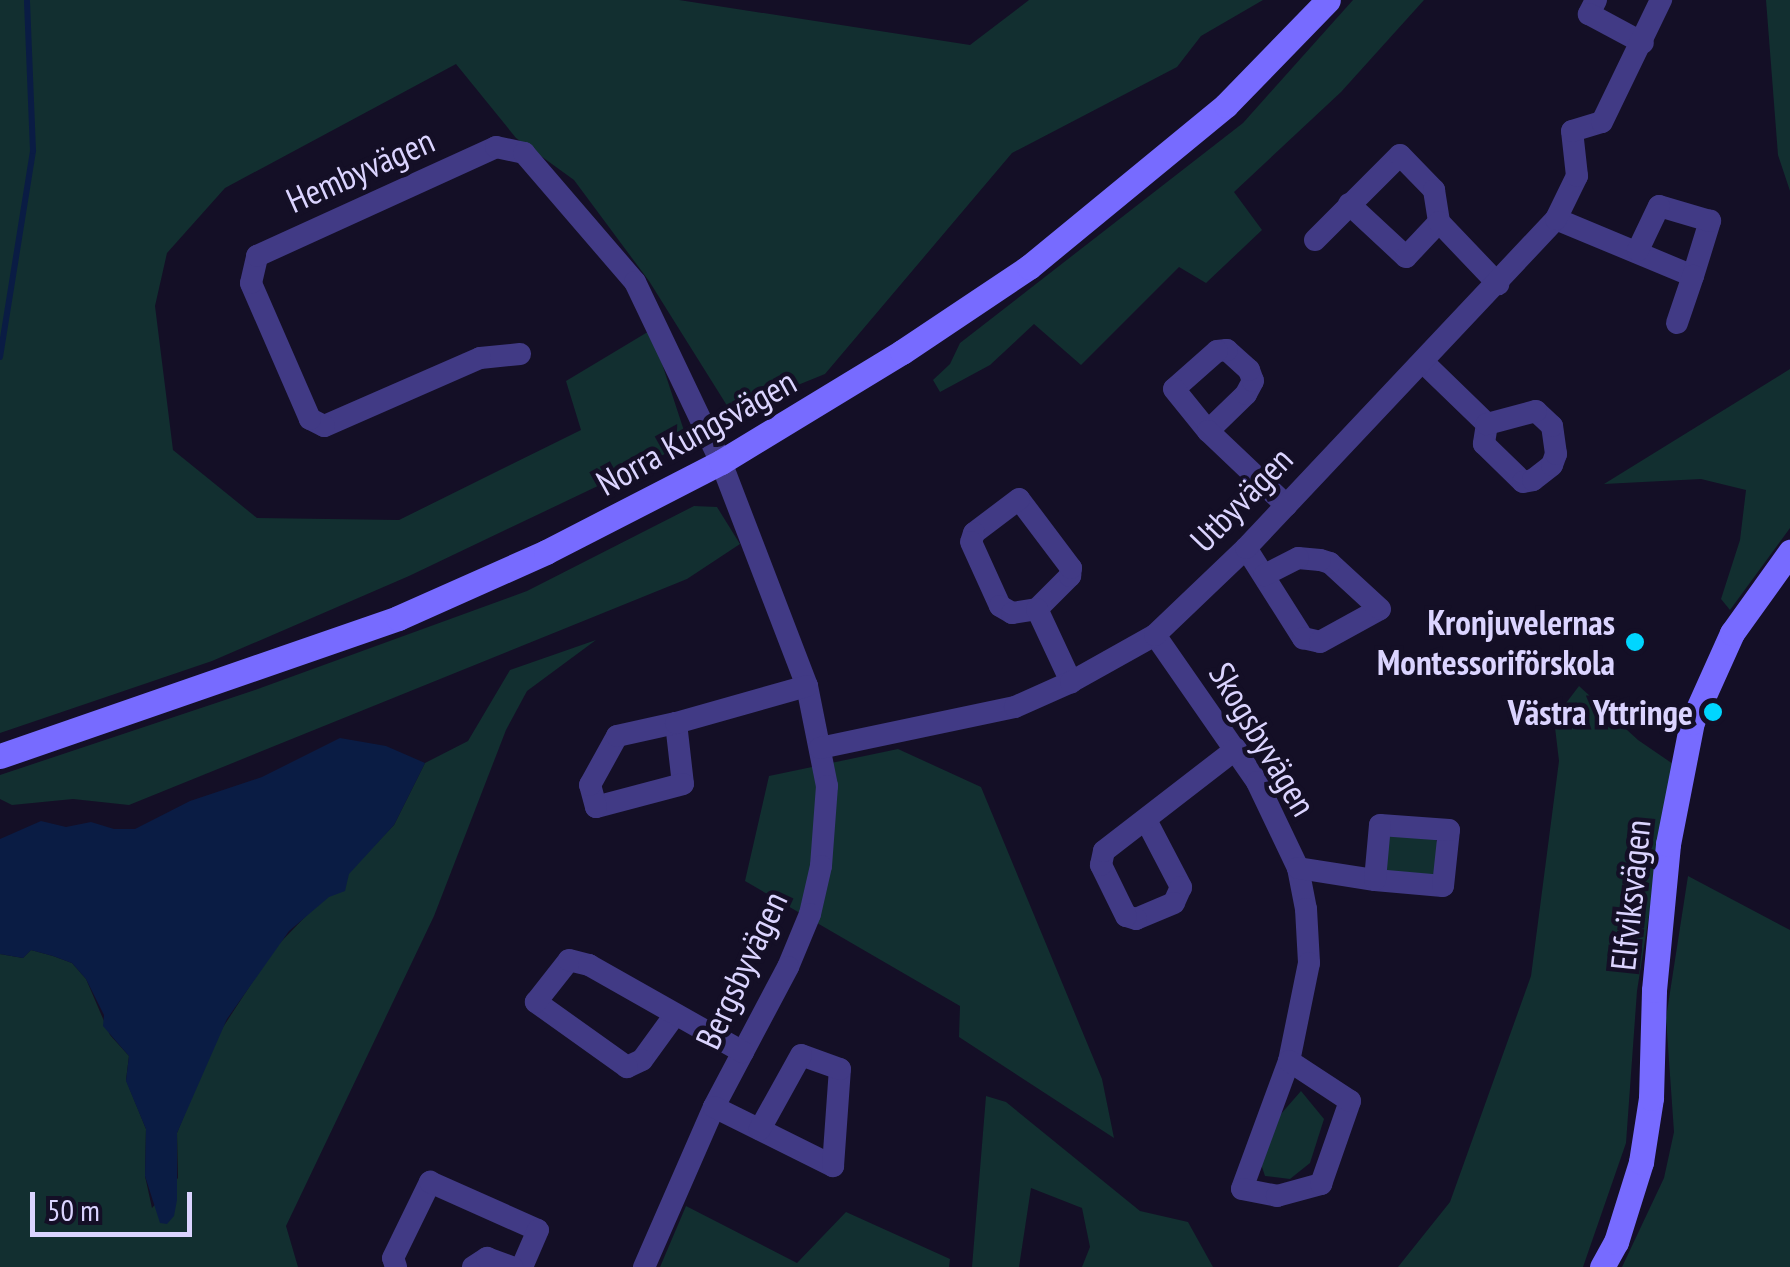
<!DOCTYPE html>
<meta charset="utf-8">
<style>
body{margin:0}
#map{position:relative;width:1790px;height:1267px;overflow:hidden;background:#140f26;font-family:"PT Sans Narrow",sans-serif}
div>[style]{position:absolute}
.green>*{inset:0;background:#122f30}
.water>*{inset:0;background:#0a1c44}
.stream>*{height:6px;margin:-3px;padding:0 3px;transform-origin:3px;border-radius:3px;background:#0a1c44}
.street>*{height:22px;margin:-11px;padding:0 11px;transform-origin:11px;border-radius:11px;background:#413a85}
.secondary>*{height:25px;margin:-12.5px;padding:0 12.5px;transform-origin:12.5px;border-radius:12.5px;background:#776bff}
.dots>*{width:28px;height:28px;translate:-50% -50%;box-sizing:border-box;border:5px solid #140f26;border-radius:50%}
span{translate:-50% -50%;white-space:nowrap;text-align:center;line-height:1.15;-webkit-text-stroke:9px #140f26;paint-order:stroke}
.street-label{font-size:35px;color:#dbd4ff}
.poi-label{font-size:35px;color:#dbd4ff;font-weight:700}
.right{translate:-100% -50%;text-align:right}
.scale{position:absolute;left:30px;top:1192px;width:162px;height:45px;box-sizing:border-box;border:5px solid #dbd4ff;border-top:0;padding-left:12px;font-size:30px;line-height:35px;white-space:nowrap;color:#dbd4ff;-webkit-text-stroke:8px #140f26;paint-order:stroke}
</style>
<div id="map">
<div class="green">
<div style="clip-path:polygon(0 0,679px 0,970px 45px,1029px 0,1263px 0,1201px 36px,1177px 67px,1012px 153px,825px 374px,731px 412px,649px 281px,574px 180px,516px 138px,456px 64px,225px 188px,167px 253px,155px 306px,173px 450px,257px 518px,399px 520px,581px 430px,566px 381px,651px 330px,688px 443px,409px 576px,212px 661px,0 733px)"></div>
<div style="clip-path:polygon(1353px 0,1424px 0,1341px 92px,1234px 192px,1262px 230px,1206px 283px,1179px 267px,1081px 365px,1034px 324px,990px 365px,940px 392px,933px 380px,950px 364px,960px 343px,1243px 123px)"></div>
<div style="clip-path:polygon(1766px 0,1790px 0,1790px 191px,1778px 155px)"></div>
<div style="clip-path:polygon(1790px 369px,1790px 528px,1730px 610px,1721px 599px,1740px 540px,1746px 490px,1701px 479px,1604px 484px)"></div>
<div style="clip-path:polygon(694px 506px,717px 507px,740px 544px,687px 579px,129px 805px,73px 799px,12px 805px,0 799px,0 775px,255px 690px,527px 591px)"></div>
<div style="clip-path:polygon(596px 640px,527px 691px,506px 730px,434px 916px,286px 1226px,298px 1267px,0 1267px,0 954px,23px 958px,31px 950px,53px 956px,72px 963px,86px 979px,110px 1035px,129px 1056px,126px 1080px,146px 1129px,145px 1176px,152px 1208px,178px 1178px,177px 1133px,214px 1041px,274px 949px,394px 825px,425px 763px,468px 741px,510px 670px)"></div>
<div style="clip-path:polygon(1579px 686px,1638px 740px,1673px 764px,1637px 991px,1626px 1143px,1583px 1267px,1398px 1267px,1450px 1202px,1531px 976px,1559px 761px,1554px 719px)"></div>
<div style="clip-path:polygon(898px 749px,981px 787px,1102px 1079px,1114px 1138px,959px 1037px,960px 1006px,745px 881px,769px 776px)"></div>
<div style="clip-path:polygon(1390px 835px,1432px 835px,1438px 843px,1440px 869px,1430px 877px,1388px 875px,1382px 863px)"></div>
<div style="clip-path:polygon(1688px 876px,1790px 930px,1790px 1267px,1622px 1267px,1664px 1178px,1674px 1132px,1666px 1018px)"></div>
<div style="clip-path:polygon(1301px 1091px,1324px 1119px,1310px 1163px,1290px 1179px,1265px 1176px,1259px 1158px,1280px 1115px)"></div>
<div style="clip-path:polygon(986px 1096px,1006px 1102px,1140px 1211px,1188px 1222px,1213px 1267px,1082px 1267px,1090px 1247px,1082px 1208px,1031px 1188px,1019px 1267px,972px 1267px)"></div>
<div style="clip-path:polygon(686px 1206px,797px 1263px,846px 1212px,950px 1259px,949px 1267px,660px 1267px)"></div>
</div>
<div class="water">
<div style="clip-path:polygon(340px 738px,386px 746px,425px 763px,394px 825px,349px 874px,345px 891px,329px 897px,289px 931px,227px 1019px,177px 1133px,177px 1200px,174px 1216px,167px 1224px,160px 1223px,145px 1176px,146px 1129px,126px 1081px,129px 1056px,103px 1026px,104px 1015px,86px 979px,72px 963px,53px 956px,31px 950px,23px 958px,0 954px,0 839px,41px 821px,66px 827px,91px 822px,114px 829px,135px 829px,190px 801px,262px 777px)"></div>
</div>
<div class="stream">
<div style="left:0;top:357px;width:209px;rotate:-80.9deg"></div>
<div style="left:33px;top:151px;width:150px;rotate:-92.3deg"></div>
</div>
<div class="street">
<div style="left:1596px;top:0;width:16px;rotate:117deg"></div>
<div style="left:1589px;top:14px;width:61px;rotate:28.2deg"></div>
<div style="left:1349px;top:204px;width:78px;rotate:42.9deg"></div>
<div style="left:1406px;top:257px;width:48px;rotate:-46.7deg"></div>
<div style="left:1556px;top:219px;width:148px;rotate:22.6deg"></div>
<div style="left:1693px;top:276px;width:58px;rotate:-72.8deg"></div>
<div style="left:1710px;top:221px;width:53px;rotate:-163.6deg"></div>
<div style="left:1659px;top:206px;width:49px;rotate:115.5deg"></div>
<div style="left:1315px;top:240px;width:120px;rotate:-45deg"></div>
<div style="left:1400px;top:155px;width:49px;rotate:45.8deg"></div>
<div style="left:1434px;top:190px;width:32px;rotate:81deg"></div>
<div style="left:1439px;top:222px;width:86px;rotate:46.4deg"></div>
<div style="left:1677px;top:323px;width:50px;rotate:-71.2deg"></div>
<div style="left:520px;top:354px;width:40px;rotate:174.3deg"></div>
<div style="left:480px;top:358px;width:170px;rotate:156.4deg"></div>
<div style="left:324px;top:426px;width:16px;rotate:-153deg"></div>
<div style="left:310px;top:419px;width:148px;rotate:-113.5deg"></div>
<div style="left:251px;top:283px;width:28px;rotate:-77deg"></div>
<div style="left:257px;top:256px;width:263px;rotate:-24.5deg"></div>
<div style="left:496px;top:147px;width:29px;rotate:12deg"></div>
<div style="left:524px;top:153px;width:170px;rotate:49.3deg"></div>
<div style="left:635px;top:282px;width:199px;rotate:64.5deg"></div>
<div style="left:721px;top:462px;width:240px;rotate:69deg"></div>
<div style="left:807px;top:686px;width:102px;rotate:78.7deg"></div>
<div style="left:827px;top:786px;width:80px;rotate:94.3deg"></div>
<div style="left:821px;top:866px;width:49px;rotate:102.9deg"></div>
<div style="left:810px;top:914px;width:57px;rotate:112.5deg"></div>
<div style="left:788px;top:967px;width:158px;rotate:117.9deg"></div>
<div style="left:714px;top:1107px;width:175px;rotate:113.6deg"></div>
<div style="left:1423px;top:362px;width:89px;rotate:44.1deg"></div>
<div style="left:1487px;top:424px;width:20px;rotate:99deg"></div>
<div style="left:1484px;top:444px;width:54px;rotate:44.3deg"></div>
<div style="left:1523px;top:482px;width:10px;rotate:-11deg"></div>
<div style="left:1533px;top:480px;width:24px;rotate:-38deg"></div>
<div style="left:1552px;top:465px;width:12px;rotate:-70deg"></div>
<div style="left:1556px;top:454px;width:28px;rotate:-98deg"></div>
<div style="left:1552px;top:426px;width:22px;rotate:-137deg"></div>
<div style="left:1536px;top:411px;width:51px;rotate:165.1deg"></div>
<div style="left:1208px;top:431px;width:53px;rotate:-44.2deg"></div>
<div style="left:1246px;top:394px;width:15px;rotate:-62deg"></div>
<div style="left:1253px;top:381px;width:12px;rotate:-110deg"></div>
<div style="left:1249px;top:370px;width:30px;rotate:-138deg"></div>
<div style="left:1227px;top:350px;width:10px;rotate:174deg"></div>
<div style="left:1217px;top:351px;width:57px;rotate:138.5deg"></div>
<div style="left:1174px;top:389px;width:54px;rotate:51deg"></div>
<div style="left:1208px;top:431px;width:108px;rotate:43.5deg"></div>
<div style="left:1246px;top:548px;width:107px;rotate:57.7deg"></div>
<div style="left:1303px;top:638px;width:17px;rotate:13deg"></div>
<div style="left:1320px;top:642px;width:68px;rotate:-28.8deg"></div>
<div style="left:1380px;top:609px;width:68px;rotate:-137.4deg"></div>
<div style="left:1330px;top:563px;width:10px;rotate:-163deg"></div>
<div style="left:1320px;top:560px;width:22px;rotate:-175deg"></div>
<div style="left:1298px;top:558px;width:38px;rotate:153deg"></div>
<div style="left:1037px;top:609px;width:47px;rotate:-45deg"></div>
<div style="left:1070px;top:576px;width:8px;rotate:-83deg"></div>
<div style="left:1071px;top:568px;width:86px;rotate:-127deg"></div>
<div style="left:1019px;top:499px;width:56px;rotate:142.9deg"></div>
<div style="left:974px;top:533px;width:9px;rotate:108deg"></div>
<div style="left:971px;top:542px;width:70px;rotate:65.6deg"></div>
<div style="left:1000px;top:606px;width:14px;rotate:30deg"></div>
<div style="left:1012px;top:613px;width:25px;rotate:-9deg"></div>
<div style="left:1037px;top:609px;width:81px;rotate:65deg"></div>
<div style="left:1155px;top:635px;width:179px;rotate:55.2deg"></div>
<div style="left:1257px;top:782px;width:95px;rotate:64.5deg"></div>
<div style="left:1298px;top:868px;width:42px;rotate:79deg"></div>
<div style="left:1306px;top:909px;width:54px;rotate:86.8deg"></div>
<div style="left:1309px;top:963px;width:100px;rotate:101.5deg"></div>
<div style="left:1289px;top:1061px;width:136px;rotate:110.2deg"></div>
<div style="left:1242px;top:1189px;width:36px;rotate:11deg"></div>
<div style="left:1277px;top:1196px;width:46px;rotate:-15.3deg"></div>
<div style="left:1321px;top:1184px;width:88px;rotate:-70.7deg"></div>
<div style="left:1350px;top:1101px;width:73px;rotate:-146.7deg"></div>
<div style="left:676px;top:723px;width:61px;rotate:83.5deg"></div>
<div style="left:683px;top:784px;width:90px;rotate:165.2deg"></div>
<div style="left:596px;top:807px;width:23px;rotate:-105deg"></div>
<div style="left:590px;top:785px;width:56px;rotate:-61.1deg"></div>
<div style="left:617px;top:736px;width:60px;rotate:-12.4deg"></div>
<div style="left:676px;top:723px;width:136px;rotate:-15.8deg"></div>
<div style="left:820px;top:748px;width:199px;rotate:-11.9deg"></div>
<div style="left:1015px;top:707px;width:61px;rotate:-24.1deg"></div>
<div style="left:1071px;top:682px;width:96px;rotate:-29.2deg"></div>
<div style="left:1155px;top:635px;width:126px;rotate:-43.7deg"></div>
<div style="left:1246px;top:548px;width:452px;rotate:-46.7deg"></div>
<div style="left:1556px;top:219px;width:48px;rotate:-64deg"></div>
<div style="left:1577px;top:176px;width:45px;rotate:-96.3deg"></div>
<div style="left:1572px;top:131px;width:31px;rotate:-17deg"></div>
<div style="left:1602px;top:122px;width:136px;rotate:-64.2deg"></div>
<div style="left:1146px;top:820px;width:76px;rotate:62.4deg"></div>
<div style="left:1181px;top:887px;width:17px;rotate:114deg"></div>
<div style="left:1174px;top:903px;width:41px;rotate:157.2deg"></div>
<div style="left:1136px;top:919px;width:10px;rotate:-163deg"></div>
<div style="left:1126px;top:916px;width:57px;rotate:-116.1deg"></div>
<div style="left:1101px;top:865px;width:14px;rotate:-78deg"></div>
<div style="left:1104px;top:851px;width:167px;rotate:-37.7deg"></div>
<div style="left:1298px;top:868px;width:78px;rotate:8.9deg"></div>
<div style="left:1375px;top:880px;width:68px;rotate:5deg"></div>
<div style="left:1443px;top:886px;width:56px;rotate:-83.9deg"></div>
<div style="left:1449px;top:830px;width:69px;rotate:-175.9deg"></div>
<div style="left:1380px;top:825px;width:55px;rotate:95.2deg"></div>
<div style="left:674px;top:1016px;width:54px;rotate:126deg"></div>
<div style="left:642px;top:1060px;width:17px;rotate:155deg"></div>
<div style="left:627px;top:1067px;width:112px;rotate:-144.5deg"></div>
<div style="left:536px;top:1002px;width:53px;rotate:-51.8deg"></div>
<div style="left:569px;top:960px;width:21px;rotate:14deg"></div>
<div style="left:589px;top:965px;width:177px;rotate:29.5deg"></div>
<div style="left:714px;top:1107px;width:133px;rotate:26.4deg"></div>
<div style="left:833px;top:1166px;width:97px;rotate:-85.9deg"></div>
<div style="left:840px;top:1069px;width:41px;rotate:-160.3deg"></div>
<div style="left:801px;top:1055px;width:85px;rotate:119deg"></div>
<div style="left:396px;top:1267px;width:9px;rotate:-108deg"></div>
<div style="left:393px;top:1258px;width:85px;rotate:-64deg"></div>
<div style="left:430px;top:1182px;width:118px;rotate:24deg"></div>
<div style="left:538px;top:1230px;width:40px;rotate:113.4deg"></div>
<div style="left:473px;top:1267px;width:17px;rotate:-33deg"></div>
<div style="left:487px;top:1258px;width:27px;rotate:20deg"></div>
</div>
<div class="secondary">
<div style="left:0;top:756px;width:421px;rotate:-19.1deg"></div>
<div style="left:398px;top:618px;width:162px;rotate:-24deg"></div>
<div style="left:546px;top:552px;width:197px;rotate:-27.2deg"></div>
<div style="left:721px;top:462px;width:212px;rotate:-31.3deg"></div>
<div style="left:902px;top:352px;width:153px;rotate:-33.8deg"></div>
<div style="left:1029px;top:267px;width:255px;rotate:-39.4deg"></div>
<div style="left:1226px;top:105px;width:146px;rotate:-45.8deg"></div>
<div style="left:1602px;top:1267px;width:29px;rotate:-61deg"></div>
<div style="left:1616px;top:1242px;width:84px;rotate:-72.6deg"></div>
<div style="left:1641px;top:1162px;width:65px;rotate:-81.1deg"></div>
<div style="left:1651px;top:1098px;width:108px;rotate:-88.4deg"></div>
<div style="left:1654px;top:990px;width:147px;rotate:-84.5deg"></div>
<div style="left:1668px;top:844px;width:124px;rotate:-78.9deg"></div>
<div style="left:1692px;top:722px;width:98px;rotate:-65.8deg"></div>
<div style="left:1732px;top:633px;width:100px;rotate:-54.4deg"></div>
</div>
<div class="dots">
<div style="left:1635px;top:642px;background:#00d6ff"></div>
<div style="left:1713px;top:712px;background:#00d6ff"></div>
</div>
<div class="street-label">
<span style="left:360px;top:170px;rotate:-24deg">Hembyvägen</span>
<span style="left:696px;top:432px;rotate:-29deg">Norra Kungsvägen</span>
<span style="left:1241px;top:499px;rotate:-46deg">Utbyvägen</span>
<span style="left:1263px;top:739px;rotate:59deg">Skogsbyvägen</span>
<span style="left:1630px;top:895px;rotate:-84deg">Elfviksvägen</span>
<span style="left:741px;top:970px;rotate:-65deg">Bergsbyvägen</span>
</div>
<div class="poi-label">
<span class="right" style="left:1615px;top:642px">Kronjuvelernas<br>Montessoriförskola</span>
<span class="right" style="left:1693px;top:712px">Västra Yttringe</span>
</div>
<div class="scale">50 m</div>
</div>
